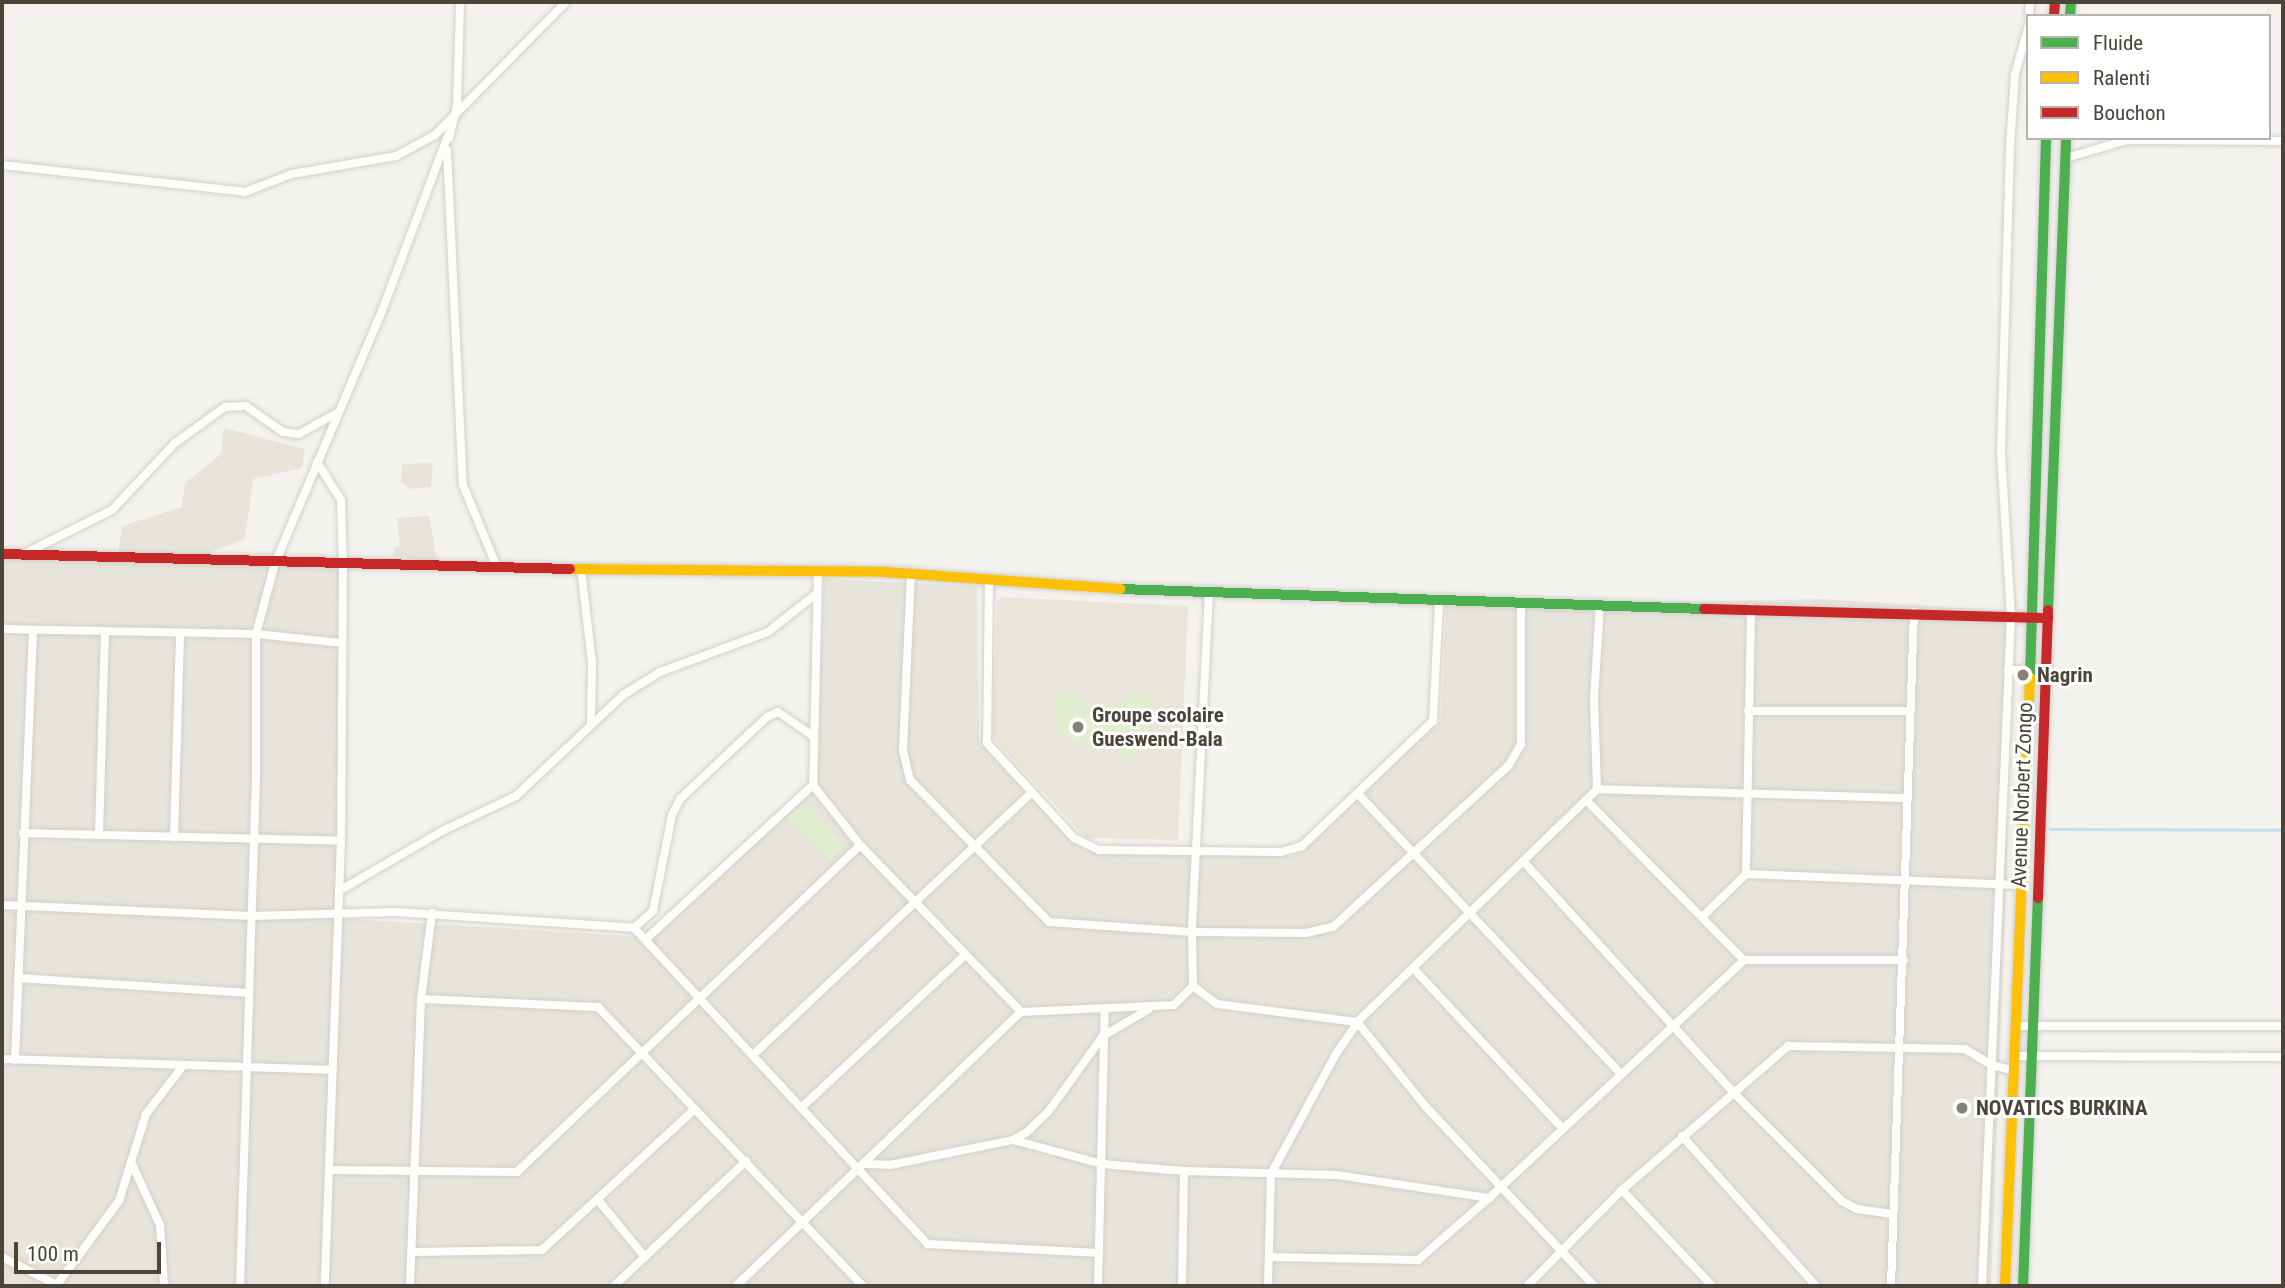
<!DOCTYPE html>
<style>
body{margin:0}
#map{position:relative;width:2285px;height:1288px;overflow:hidden;background:#f4f2ee;font-family:"Roboto Condensed",sans-serif}
div>[style]{position:absolute}
.residential>*{inset:0;background:#e7e4dc}
.education>*{inset:0;background:#eae5da}
.green>*{inset:0;background:#e1eecf;transform-origin:0 0}
.stream>*{height:2.5px;margin:-1.25px;padding:0 1.25px;transform-origin:1.25px;border-radius:1.25px;background:#c0ddf1}
.roads{filter:drop-shadow(0 0 2px #d2d0cb) drop-shadow(0 0 2px #d2d0cb)}
.street>*{height:8px;margin:-4px;padding:0 4px;transform-origin:4px;border-radius:4px;background:#fdfdfc}
.fast>*{height:10px;margin:-5px;padding:0 5px;transform-origin:5px;border-radius:5px;background:#4caf50}
.slow>*{height:10px;margin:-5px;padding:0 5px;transform-origin:5px;border-radius:5px;background:#ffc107}
.jam>*{height:10px;margin:-5px;padding:0 5px;transform-origin:5px;border-radius:5px;background:#c62828}
.dots>*{width:19px;height:19px;translate:-50% -50%;box-sizing:border-box;border:4px solid #fff;border-radius:50%}
span{translate:-50% -50%;white-space:nowrap;text-align:center;line-height:1.15;-webkit-text-stroke:6px #fff;paint-order:stroke}
.poi-label{font-size:21px;color:#4b4439;font-weight:700}
.left{translate:0 -50%;text-align:left}
.street-label{font-size:21px;color:#4b4439}
.frame{position:absolute;inset:0;border:4px solid #4b4439;pointer-events:none}
.legend{position:absolute;left:2026px;top:14px;width:245px;height:126px;box-sizing:border-box;background:#fff;border:2px solid #b7b4b0;margin:0;padding:9px 12px;list-style:none;font-size:21px;color:#4b4439}
.legend li{display:flex;align-items:center;gap:14px;height:35px}
.legend b{width:35px;border:2px solid #b7b4b0}
.scale{position:absolute;left:14px;top:1242px;width:147px;height:32px;box-sizing:border-box;border:4px solid #4b4439;border-top:0;padding-left:9px;font-size:21px;line-height:24px;white-space:nowrap;color:#4b4439;-webkit-text-stroke:5px #fff;paint-order:stroke}
</style>
<div id="map">
<div class="residential">
<div style="clip-path:polygon(224px 428px,305px 449px,302px 468px,253px 479px,245px 539px,192px 560px,118px 555px,122px 526px,182px 507px,185px 483px,221px 454px)"></div>
<div style="clip-path:polygon(433px 463px,431px 487px,412px 489px,401px 482px,402px 464px)"></div>
<div style="clip-path:polygon(429px 516px,437px 562px,393px 556px,394px 547px,400px 547px,397px 518px)"></div>
<div style="clip-path:polygon(2px 552px,348px 570px,334px 918px,647px 937px,816px 788px,824px 579px,977px 586px,979px 740px,1083px 850px,1293px 856px,1441px 721px,1446px 607px,1824px 599px,2005px 611px,2007px 863px,1991px 1286px,2px 1286px)"></div>
</div>
<div class="education">
<div style="clip-path:polygon(1002px 597px,1188px 606px,1178px 840px,1086px 838px,993px 738px,997px 601px)"></div>
</div>
<div class="green">
<div style="clip-path:polygon(1053px 691px,1069px 693px,1082px 701px,1085px 715px,1090px 714px,1090px 704px,1126px 707px,1128px 695px,1156px 695px,1149px 729px,1131px 758px,1122px 761px,1119px 748px,1129px 744px,1134px 729px,1106px 749px,1089px 750px,1061px 732px,1055px 719px)"></div>
<div style="left:804px;top:802px;width:60px;height:22px;rotate:46deg"></div>
</div>
<div class="stream">
<div style="left:2050px;top:829px;width:233px;rotate:0.2deg"></div>
</div>
<div class="roads">
<div class="street">
<div style="left:2029px;top:16px;width:14px;rotate:-86deg"></div>
<div style="left:449px;top:138px;width:34px;rotate:-76deg"></div>
<div style="left:457px;top:105px;width:103px;rotate:-88.3deg"></div>
<div style="left:447px;top:150px;width:335px;rotate:87.3deg"></div>
<div style="left:463px;top:485px;width:89px;rotate:67.5deg"></div>
<div style="left:2066px;top:158px;width:64px;rotate:-16.4deg"></div>
<div style="left:2127px;top:140px;width:156px;rotate:0.4deg"></div>
<div style="left:2px;top:165px;width:244px;rotate:6.3deg"></div>
<div style="left:245px;top:192px;width:50px;rotate:-21deg"></div>
<div style="left:292px;top:174px;width:106px;rotate:-9.8deg"></div>
<div style="left:396px;top:156px;width:44px;rotate:-28.3deg"></div>
<div style="left:435px;top:135px;width:187px;rotate:-45.4deg"></div>
<div style="left:317px;top:462px;width:45px;rotate:57.7deg"></div>
<div style="left:341px;top:500px;width:66px;rotate:88.3deg"></div>
<div style="left:343px;top:566px;width:275px;rotate:90.4deg"></div>
<div style="left:341px;top:841px;width:445px;rotate:92.1deg"></div>
<div style="left:24px;top:554px;width:98px;rotate:-26.6deg"></div>
<div style="left:112px;top:510px;width:92px;rotate:-46.8deg"></div>
<div style="left:175px;top:443px;width:62px;rotate:-35.8deg"></div>
<div style="left:225px;top:407px;width:21px;rotate:-3deg"></div>
<div style="left:246px;top:406px;width:45px;rotate:35.1deg"></div>
<div style="left:283px;top:432px;width:16px;rotate:7deg"></div>
<div style="left:299px;top:434px;width:43px;rotate:-28.9deg"></div>
<div style="left:581px;top:568px;width:96px;rotate:83.4deg"></div>
<div style="left:592px;top:663px;width:60px;rotate:91deg"></div>
<div style="left:818px;top:572px;width:213px;rotate:91.3deg"></div>
<div style="left:813px;top:785px;width:76px;rotate:51.9deg"></div>
<div style="left:860px;top:845px;width:232px;rotate:46deg"></div>
<div style="left:1021px;top:1012px;width:153px;rotate:-2.6deg"></div>
<div style="left:1174px;top:1005px;width:27px;rotate:-45deg"></div>
<div style="left:911px;top:573px;width:177px;rotate:92.6deg"></div>
<div style="left:903px;top:750px;width:31px;rotate:77deg"></div>
<div style="left:910px;top:780px;width:199px;rotate:45.6deg"></div>
<div style="left:1049px;top:922px;width:143px;rotate:4deg"></div>
<div style="left:1192px;top:932px;width:114px;rotate:0.5deg"></div>
<div style="left:1306px;top:933px;width:28px;rotate:-13deg"></div>
<div style="left:1333px;top:927px;width:239px;rotate:-42.6deg"></div>
<div style="left:1509px;top:765px;width:24px;rotate:-60deg"></div>
<div style="left:1521px;top:744px;width:140px;rotate:-90deg"></div>
<div style="left:989px;top:580px;width:163px;rotate:90.7deg"></div>
<div style="left:987px;top:743px;width:129px;rotate:47.5deg"></div>
<div style="left:1074px;top:838px;width:28px;rotate:26deg"></div>
<div style="left:1099px;top:850px;width:182px;rotate:0.6deg"></div>
<div style="left:1281px;top:852px;width:22px;rotate:-16deg"></div>
<div style="left:1302px;top:846px;width:181px;rotate:-43.7deg"></div>
<div style="left:1433px;top:721px;width:120px;rotate:-87.1deg"></div>
<div style="left:1209px;top:592px;width:340px;rotate:92.9deg"></div>
<div style="left:1192px;top:932px;width:54px;rotate:88.9deg"></div>
<div style="left:1193px;top:986px;width:30px;rotate:37deg"></div>
<div style="left:1217px;top:1004px;width:141px;rotate:7.3deg"></div>
<div style="left:1357px;top:1022px;width:111px;rotate:50.9deg"></div>
<div style="left:1427px;top:1108px;width:244px;rotate:46.8deg"></div>
<div style="left:2px;top:629px;width:254px;rotate:1.1deg"></div>
<div style="left:256px;top:634px;width:85px;rotate:6deg"></div>
<div style="left:2008px;top:670px;width:22px"></div>
<div style="left:1748px;top:711px;width:162px"></div>
<div style="left:1597px;top:789px;width:91px;rotate:-91.9deg"></div>
<div style="left:1594px;top:698px;width:92px;rotate:-86.3deg"></div>
<div style="left:1359px;top:795px;width:383px;rotate:46.8deg"></div>
<div style="left:1586px;top:800px;width:225px;rotate:45.4deg"></div>
<div style="left:23px;top:833px;width:318px;rotate:1.4deg"></div>
<div style="left:99px;top:834px;width:200px;rotate:-88.3deg"></div>
<div style="left:174px;top:837px;width:201px;rotate:-88.3deg"></div>
<div style="left:1523px;top:861px;width:312px;rotate:47.7deg"></div>
<div style="left:1733px;top:1092px;width:154px;rotate:45deg"></div>
<div style="left:1842px;top:1201px;width:17px;rotate:28deg"></div>
<div style="left:1857px;top:1209px;width:36px;rotate:8deg"></div>
<div style="left:1746px;top:874px;width:278px;rotate:2.3deg"></div>
<div style="left:339px;top:891px;width:119px;rotate:-30.2deg"></div>
<div style="left:442px;top:831px;width:82px;rotate:-25.3deg"></div>
<div style="left:516px;top:796px;width:147px;rotate:-43.3deg"></div>
<div style="left:623px;top:695px;width:44px;rotate:-31.9deg"></div>
<div style="left:660px;top:672px;width:115px;rotate:-20.3deg"></div>
<div style="left:768px;top:632px;width:63px;rotate:-38.5deg"></div>
<div style="left:2px;top:905px;width:250px;rotate:2.5deg"></div>
<div style="left:252px;top:916px;width:144px;rotate:-1.6deg"></div>
<div style="left:396px;top:912px;width:239px;rotate:3.8deg"></div>
<div style="left:634px;top:928px;width:25px;rotate:-42deg"></div>
<div style="left:653px;top:911px;width:98px;rotate:-78.8deg"></div>
<div style="left:672px;top:815px;width:18px;rotate:-63deg"></div>
<div style="left:680px;top:799px;width:120px;rotate:-43.3deg"></div>
<div style="left:767px;top:717px;width:12px;rotate:-24deg"></div>
<div style="left:778px;top:712px;width:42px;rotate:34.4deg"></div>
<div style="left:1703px;top:916px;width:60px;rotate:-44.3deg"></div>
<div style="left:1746px;top:874px;width:266px;rotate:-88.9deg"></div>
<div style="left:634px;top:928px;width:432px;rotate:47.1deg"></div>
<div style="left:928px;top:1244px;width:171px;rotate:3deg"></div>
<div style="left:645px;top:940px;width:229px;rotate:-42.7deg"></div>
<div style="left:1413px;top:968px;width:220px;rotate:47deg"></div>
<div style="left:18px;top:978px;width:231px;rotate:3.7deg"></div>
<div style="left:421px;top:999px;width:177px;rotate:2.6deg"></div>
<div style="left:598px;top:1007px;width:385px;rotate:46.5deg"></div>
<div style="left:2016px;top:1026px;width:267px"></div>
<div style="left:754px;top:1054px;width:379px;rotate:-43.3deg"></div>
<div style="left:2015px;top:1056px;width:268px;rotate:0.2deg"></div>
<div style="left:2px;top:1059px;width:331px;rotate:1.9deg"></div>
<div style="left:15px;top:1060px;width:430px;rotate:-87.6deg"></div>
<div style="left:802px;top:1107px;width:221px;rotate:-43deg"></div>
<div style="left:1682px;top:1136px;width:201px;rotate:48.2deg"></div>
<div style="left:1013px;top:1140px;width:92px;rotate:15.1deg"></div>
<div style="left:1102px;top:1164px;width:82px;rotate:4.9deg"></div>
<div style="left:1184px;top:1171px;width:153px;rotate:1.5deg"></div>
<div style="left:1337px;top:1175px;width:154px;rotate:8.6deg"></div>
<div style="left:1489px;top:1198px;width:349px;rotate:-43deg"></div>
<div style="left:1744px;top:960px;width:160px"></div>
<div style="left:131px;top:1162px;width:69px;rotate:65.3deg"></div>
<div style="left:160px;top:1225px;width:61px;rotate:86.2deg"></div>
<div style="left:865px;top:1164px;width:25px;rotate:2deg"></div>
<div style="left:890px;top:1165px;width:126px;rotate:-11.5deg"></div>
<div style="left:1013px;top:1140px;width:16px;rotate:-30deg"></div>
<div style="left:1027px;top:1132px;width:29px;rotate:-44deg"></div>
<div style="left:1048px;top:1112px;width:94px;rotate:-54.1deg"></div>
<div style="left:1103px;top:1036px;width:53px;rotate:-30.4deg"></div>
<div style="left:331px;top:1170px;width:186px;rotate:0.6deg"></div>
<div style="left:517px;top:1172px;width:474px;rotate:-43.6deg"></div>
<div style="left:1622px;top:1190px;width:132px;rotate:46.8deg"></div>
<div style="left:598px;top:1200px;width:74px;rotate:50.5deg"></div>
<div style="left:411px;top:1252px;width:131px;rotate:-0.9deg"></div>
<div style="left:542px;top:1250px;width:208px;rotate:-42.7deg"></div>
<div style="left:2px;top:1257px;width:62px;rotate:27deg"></div>
<div style="left:1269px;top:1257px;width:149px;rotate:1.2deg"></div>
<div style="left:1418px;top:1260px;width:94px;rotate:-41.1deg"></div>
<div style="left:56px;top:1286px;width:106px;rotate:-53.5deg"></div>
<div style="left:119px;top:1201px;width:91px;rotate:-72.8deg"></div>
<div style="left:146px;top:1114px;width:61px;rotate:-52.4deg"></div>
<div style="left:240px;top:1286px;width:508px;rotate:-88.2deg"></div>
<div style="left:256px;top:778px;width:144px;rotate:-90deg"></div>
<div style="left:256px;top:634px;width:73px;rotate:-75deg"></div>
<div style="left:275px;top:563px;width:274px;rotate:-67deg"></div>
<div style="left:382px;top:311px;width:190px;rotate:-69.4deg"></div>
<div style="left:410px;top:1286px;width:287px;rotate:-87.8deg"></div>
<div style="left:421px;top:999px;width:87px;rotate:-82.7deg"></div>
<div style="left:614px;top:1286px;width:182px;rotate:-43.4deg"></div>
<div style="left:736px;top:1286px;width:395px;rotate:-43.9deg"></div>
<div style="left:1098px;top:1286px;width:278px;rotate:-88.6deg"></div>
<div style="left:1182px;top:1286px;width:115px;rotate:-89deg"></div>
<div style="left:1268px;top:1286px;width:112px;rotate:-88.5deg"></div>
<div style="left:1271px;top:1174px;width:136px;rotate:-61.6deg"></div>
<div style="left:1336px;top:1054px;width:42px;rotate:-55.6deg"></div>
<div style="left:1360px;top:1019px;width:330px;rotate:-44.1deg"></div>
<div style="left:1597px;top:789px;width:311px;rotate:1.7deg"></div>
<div style="left:1527px;top:1286px;width:135px;rotate:-45.3deg"></div>
<div style="left:1622px;top:1190px;width:220px;rotate:-40.9deg"></div>
<div style="left:1788px;top:1046px;width:177px;rotate:1deg"></div>
<div style="left:1965px;top:1049px;width:31px;rotate:31deg"></div>
<div style="left:1992px;top:1065px;width:23px;rotate:15deg"></div>
<div style="left:1891px;top:1286px;width:674px;rotate:-88.05deg"></div>
<div style="left:1982px;top:1286px;width:671px;rotate:-87.52deg"></div>
<div style="left:2011px;top:616px;width:164px;rotate:-93.5deg"></div>
<div style="left:2001px;top:452px;width:306px;rotate:-88.3deg"></div>
<div style="left:2010px;top:146px;width:72px;rotate:-86deg"></div>
<div style="left:2015px;top:74px;width:48px;rotate:-74.2deg"></div>
</div>
<div class="fast">
<div style="left:2070px;top:16px;width:14px;rotate:-86deg"></div>
<div style="left:1120px;top:589px;width:584px;rotate:1.96deg"></div>
<div style="left:2048px;top:610px;width:472px;rotate:-87.8deg"></div>
<div style="left:2030px;top:678px;width:540px;rotate:-88.3deg"></div>
<div style="left:2023px;top:1286px;width:388px;rotate:-87.8deg"></div>
</div>
<div class="slow">
<div style="left:570px;top:569px;width:315px;rotate:0.5deg"></div>
<div style="left:885px;top:572px;width:236px;rotate:4.1deg"></div>
<div style="left:2005px;top:1286px;width:609px;rotate:-87.65deg"></div>
</div>
<div class="jam">
<div style="left:2054px;top:16px;width:14px;rotate:-86deg"></div>
<div style="left:2px;top:554px;width:568px;rotate:1.51deg"></div>
<div style="left:1704px;top:609px;width:344px;rotate:1.5deg"></div>
<div style="left:2038px;top:898px;width:288px;rotate:-88deg"></div>
</div>
</div>
<div class="dots">
<div style="left:2023px;top:675px;background:#868178"></div>
<div style="left:1078px;top:727px;background:#868178"></div>
<div style="left:1962px;top:1108px;background:#868178"></div>
</div>
<div class="poi-label">
<span class="left" style="left:2037px;top:675px">Nagrin</span>
<span class="left" style="left:1092px;top:727px">Groupe scolaire<br>Gueswend-Bala</span>
<span class="left" style="left:1976px;top:1108px">NOVATICS BURKINA</span>
</div>
<div class="street-label">
<span style="left:2022px;top:795px;rotate:-88deg">Avenue Norbert Zongo</span>
</div>
<div class="frame"></div>
<ul class="legend">
<li><b style="height:9px;background:#4caf50"></b>Fluide</li>
<li><b style="height:9px;background:#ffc107"></b>Ralenti</li>
<li><b style="height:9px;background:#c62828"></b>Bouchon</li>
</ul>
<div class="scale">100 m</div>
</div>
